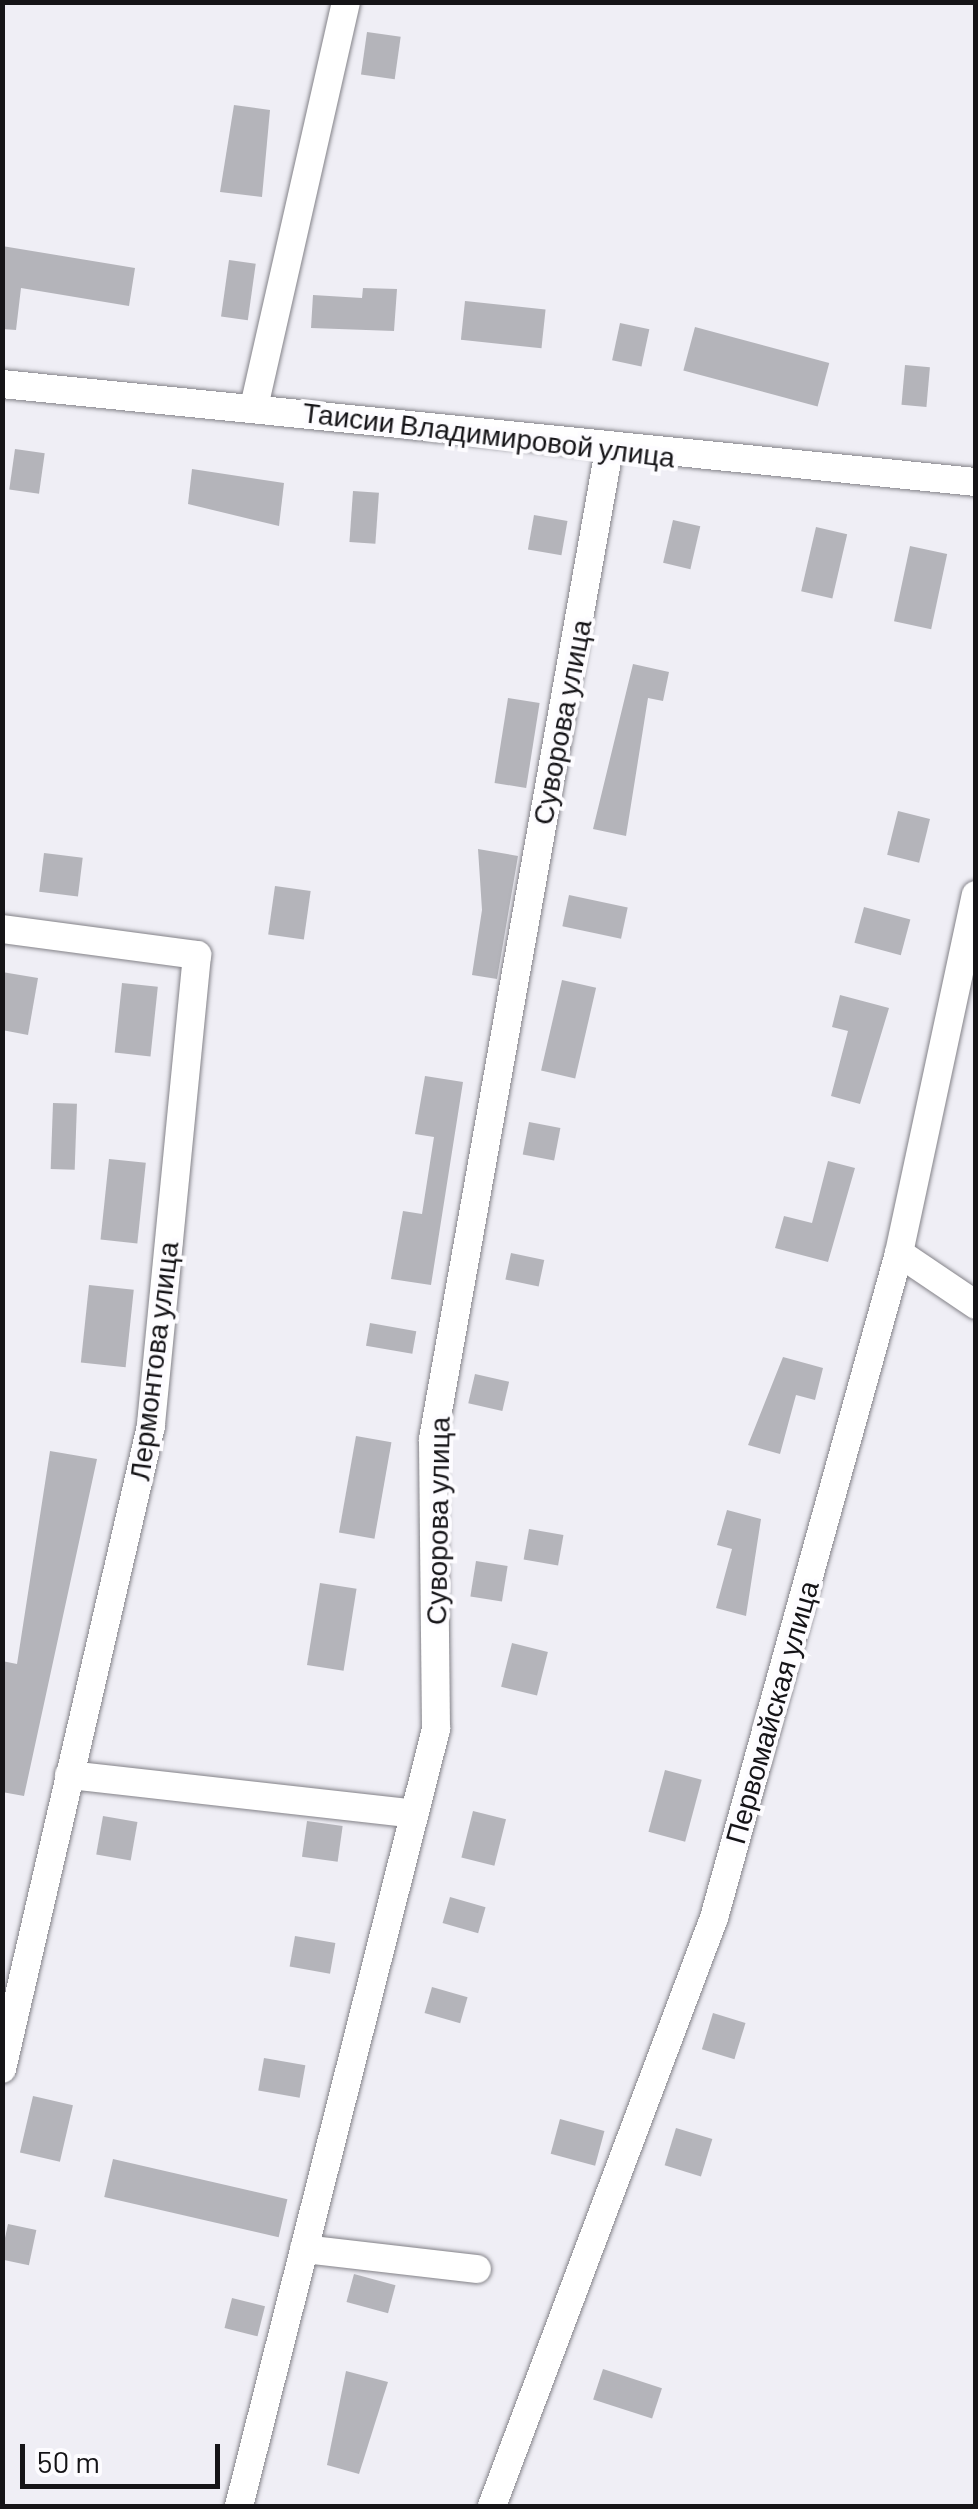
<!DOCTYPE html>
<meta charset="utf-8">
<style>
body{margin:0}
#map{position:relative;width:978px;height:2509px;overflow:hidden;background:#efeef5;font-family:Barlow,sans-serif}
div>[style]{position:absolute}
.building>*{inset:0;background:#b4b4ba;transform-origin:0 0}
.roads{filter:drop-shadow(0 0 2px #838288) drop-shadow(0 0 2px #838288)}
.minor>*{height:28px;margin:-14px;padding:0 14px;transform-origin:14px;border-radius:14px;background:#fff}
span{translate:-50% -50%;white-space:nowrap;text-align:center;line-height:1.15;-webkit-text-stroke:8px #fdfcff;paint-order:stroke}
.street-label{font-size:28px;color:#151417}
.frame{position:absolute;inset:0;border:5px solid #151417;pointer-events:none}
.scale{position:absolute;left:20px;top:2444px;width:200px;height:45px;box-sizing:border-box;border:5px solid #151417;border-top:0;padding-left:12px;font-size:30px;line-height:35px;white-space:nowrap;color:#151417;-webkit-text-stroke:8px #fdfcff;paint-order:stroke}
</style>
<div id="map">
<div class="building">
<div style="left:367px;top:32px;width:34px;height:43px;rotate:8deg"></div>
<div style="clip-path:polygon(234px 105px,270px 110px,262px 197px,220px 192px)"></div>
<div style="clip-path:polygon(2px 246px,135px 268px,129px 306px,21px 288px,16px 330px,2px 329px)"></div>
<div style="left:229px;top:260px;width:27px;height:57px;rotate:8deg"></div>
<div style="clip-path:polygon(363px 288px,397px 289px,394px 331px,311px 328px,313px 295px,362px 298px)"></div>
<div style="left:465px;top:301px;width:81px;height:39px;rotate:6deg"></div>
<div style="left:620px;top:323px;width:30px;height:38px;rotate:12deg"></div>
<div style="left:695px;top:327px;width:139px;height:45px;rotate:15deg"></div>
<div style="left:905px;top:365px;width:25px;height:40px;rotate:5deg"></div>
<div style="left:15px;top:449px;width:30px;height:41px;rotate:8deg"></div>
<div style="clip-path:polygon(192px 469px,284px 483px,279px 526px,188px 504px)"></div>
<div style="left:353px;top:491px;width:26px;height:51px;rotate:4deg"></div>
<div style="left:534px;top:515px;width:34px;height:35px;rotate:10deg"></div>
<div style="left:673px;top:520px;width:28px;height:44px;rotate:13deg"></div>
<div style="left:816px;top:527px;width:32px;height:66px;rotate:13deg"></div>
<div style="left:910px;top:546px;width:38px;height:77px;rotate:12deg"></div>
<div style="clip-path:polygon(633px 664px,669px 672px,663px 701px,648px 698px,626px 836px,593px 829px)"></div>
<div style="left:508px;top:698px;width:32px;height:86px;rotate:9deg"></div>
<div style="left:898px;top:811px;width:33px;height:45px;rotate:14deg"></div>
<div style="clip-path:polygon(478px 849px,518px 856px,497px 979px,472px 975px,482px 910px)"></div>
<div style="left:44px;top:853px;width:39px;height:39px;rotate:7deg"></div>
<div style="left:275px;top:886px;width:36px;height:49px;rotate:8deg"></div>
<div style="left:569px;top:895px;width:60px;height:32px;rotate:12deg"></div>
<div style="left:864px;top:907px;width:48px;height:37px;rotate:15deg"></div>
<div style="clip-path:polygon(2px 972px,38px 978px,28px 1035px,2px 1030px)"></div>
<div style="left:562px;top:980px;width:35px;height:93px;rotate:13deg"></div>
<div style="left:122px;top:983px;width:36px;height:70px;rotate:6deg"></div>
<div style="clip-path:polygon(840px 995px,889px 1008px,860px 1104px,831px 1096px,848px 1031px,832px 1027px)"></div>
<div style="clip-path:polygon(425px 1076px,463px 1082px,431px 1285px,391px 1279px,403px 1211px,422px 1214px,434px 1137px,415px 1134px)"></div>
<div style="left:53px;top:1103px;width:24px;height:66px;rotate:2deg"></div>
<div style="left:529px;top:1122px;width:32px;height:33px;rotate:11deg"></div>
<div style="left:109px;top:1159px;width:37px;height:81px;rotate:6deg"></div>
<div style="clip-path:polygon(828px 1161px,855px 1168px,828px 1262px,775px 1248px,784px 1216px,812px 1223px)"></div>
<div style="left:511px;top:1253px;width:34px;height:27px;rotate:12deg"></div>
<div style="left:89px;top:1285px;width:45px;height:78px;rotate:6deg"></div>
<div style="left:370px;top:1323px;width:47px;height:23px;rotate:10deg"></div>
<div style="clip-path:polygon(783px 1357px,823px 1368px,815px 1400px,796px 1395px,780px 1454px,748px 1445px)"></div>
<div style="left:475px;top:1374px;width:35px;height:30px;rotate:13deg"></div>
<div style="left:356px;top:1436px;width:36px;height:98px;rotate:10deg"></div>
<div style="clip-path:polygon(50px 1451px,97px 1459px,24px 1796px,2px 1792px,2px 1661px,17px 1664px)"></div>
<div style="clip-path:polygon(727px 1510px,761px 1519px,746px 1616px,716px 1608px,732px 1549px,717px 1545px)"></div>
<div style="left:529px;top:1529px;width:35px;height:31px;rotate:10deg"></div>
<div style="left:476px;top:1561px;width:32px;height:36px;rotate:9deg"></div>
<div style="left:320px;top:1583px;width:37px;height:83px;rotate:9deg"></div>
<div style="left:512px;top:1643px;width:37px;height:45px;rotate:14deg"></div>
<div style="left:665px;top:1770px;width:38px;height:64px;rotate:15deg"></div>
<div style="left:473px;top:1811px;width:34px;height:48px;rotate:14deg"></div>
<div style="left:103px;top:1816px;width:35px;height:39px;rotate:10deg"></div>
<div style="left:307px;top:1821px;width:36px;height:36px;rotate:8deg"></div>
<div style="left:450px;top:1897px;width:37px;height:27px;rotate:16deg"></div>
<div style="left:295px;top:1936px;width:41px;height:31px;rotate:10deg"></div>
<div style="left:432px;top:1987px;width:37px;height:27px;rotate:16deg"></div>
<div style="left:713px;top:2013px;width:34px;height:38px;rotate:17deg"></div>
<div style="left:264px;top:2058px;width:42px;height:33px;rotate:10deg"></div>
<div style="left:33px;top:2096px;width:41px;height:58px;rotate:13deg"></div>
<div style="left:560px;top:2119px;width:46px;height:36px;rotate:15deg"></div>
<div style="left:676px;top:2128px;width:38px;height:39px;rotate:17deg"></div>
<div style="left:113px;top:2159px;width:179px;height:39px;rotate:13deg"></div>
<div style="left:8px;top:2224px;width:29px;height:36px;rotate:12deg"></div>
<div style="left:354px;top:2274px;width:43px;height:29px;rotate:15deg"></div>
<div style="left:232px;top:2298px;width:34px;height:31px;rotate:14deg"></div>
<div style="left:603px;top:2369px;width:62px;height:32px;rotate:18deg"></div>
<div style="clip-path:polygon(346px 2371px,388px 2382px,359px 2474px,327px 2465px)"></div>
</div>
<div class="roads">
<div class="minor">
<div style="left:2px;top:384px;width:979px;rotate:5.75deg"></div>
<div style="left:254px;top:407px;width:415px;rotate:-77.2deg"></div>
<div style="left:2px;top:929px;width:197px;rotate:7.6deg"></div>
<div style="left:197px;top:955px;width:473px;rotate:95.6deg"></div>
<div style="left:151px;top:1426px;width:660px;rotate:103.05deg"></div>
<div style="left:899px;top:1253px;width:93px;rotate:34deg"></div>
<div style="left:69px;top:1775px;width:347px;rotate:6.4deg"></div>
<div style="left:304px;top:2249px;width:174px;rotate:6.6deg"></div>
<div style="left:239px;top:2506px;width:802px;rotate:-75.77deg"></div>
<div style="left:436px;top:1729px;width:290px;rotate:-90.6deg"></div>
<div style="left:433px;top:1439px;width:1005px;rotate:-79.91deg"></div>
<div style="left:492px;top:2506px;width:629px;rotate:-69.32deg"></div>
<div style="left:714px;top:1918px;width:690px;rotate:-74.45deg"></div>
<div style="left:899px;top:1253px;width:366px;rotate:-77.9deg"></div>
</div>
</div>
<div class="street-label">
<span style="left:489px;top:434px;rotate:7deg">Таисии Владимировой улица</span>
<span style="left:561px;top:722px;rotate:-79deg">Суворова улица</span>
<span style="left:153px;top:1361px;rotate:-83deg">Лермонтова улица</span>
<span style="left:437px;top:1521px;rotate:-89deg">Суворова улица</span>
<span style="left:771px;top:1712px;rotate:-74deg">Первомайская улица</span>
</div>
<div class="frame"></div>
<div class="scale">50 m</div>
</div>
